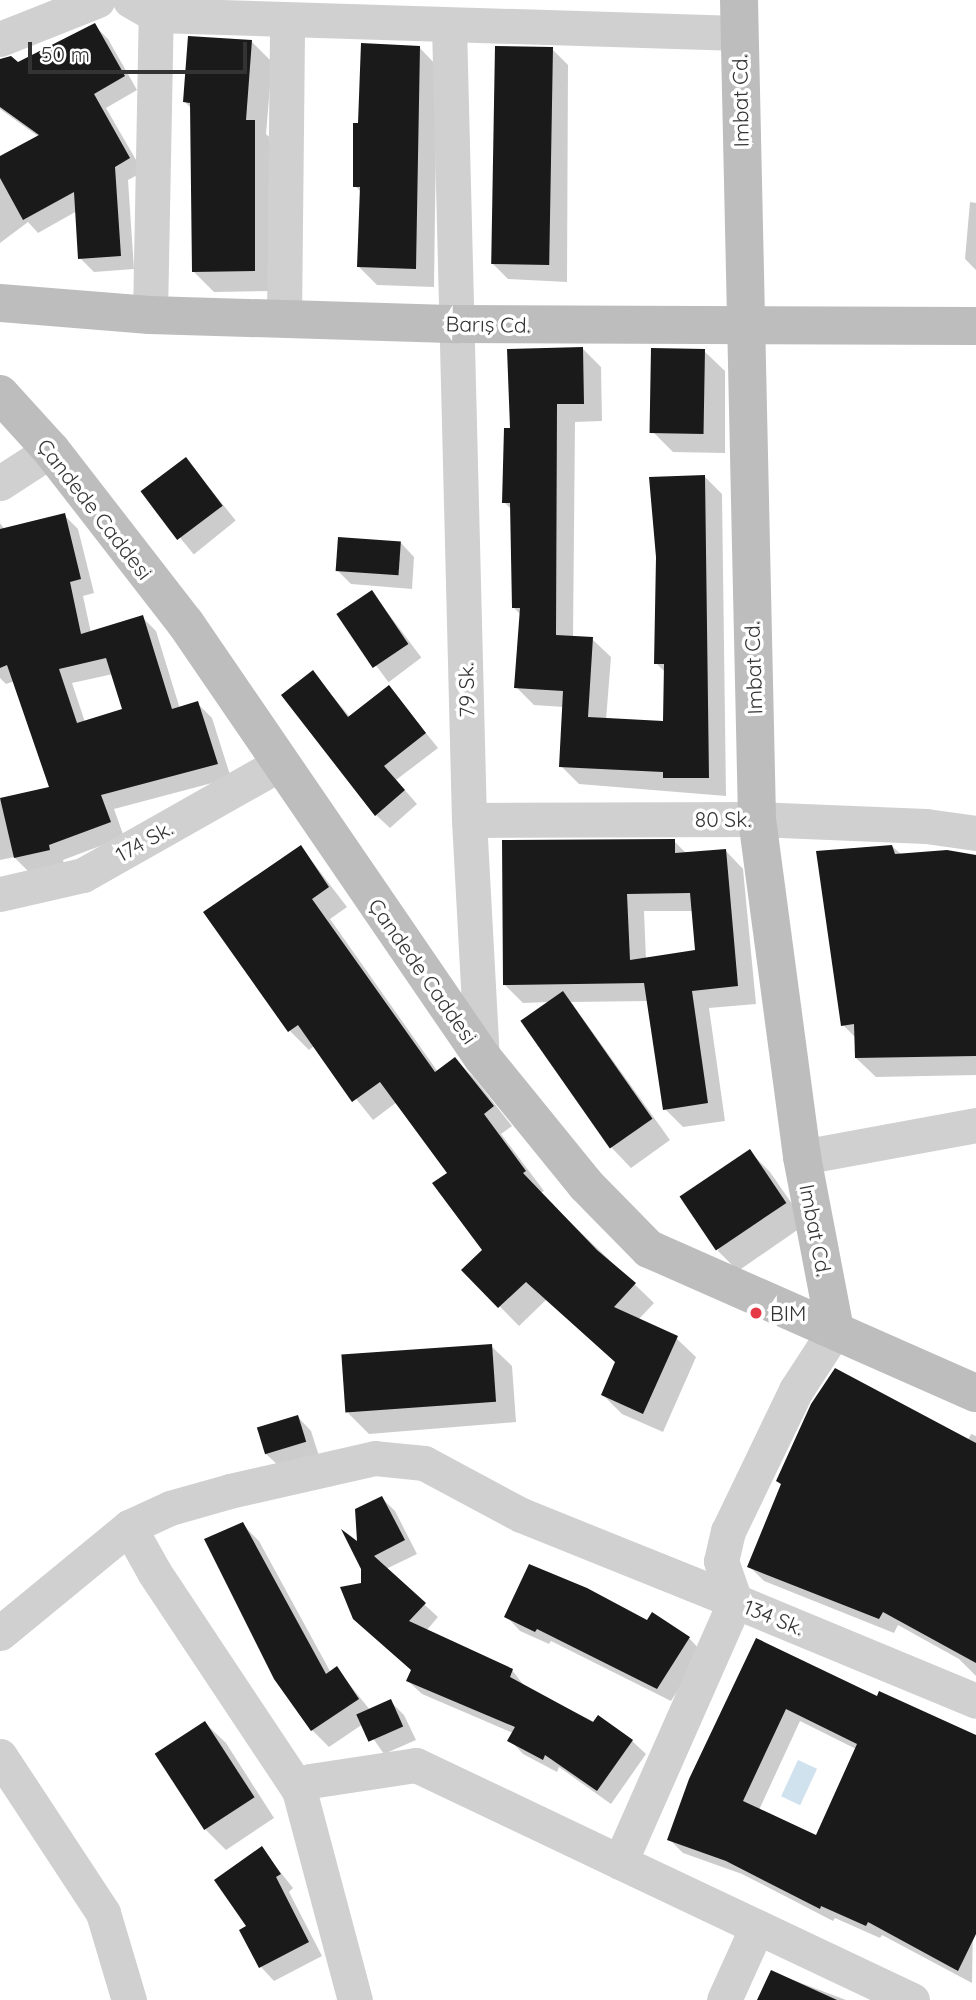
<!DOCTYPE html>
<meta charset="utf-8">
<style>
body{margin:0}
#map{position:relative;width:976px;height:2000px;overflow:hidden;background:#fff;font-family:Quicksand,sans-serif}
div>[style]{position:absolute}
.water>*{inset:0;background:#cfe2ee;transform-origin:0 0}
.shadow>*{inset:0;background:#0003;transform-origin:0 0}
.building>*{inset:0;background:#1a1a1a;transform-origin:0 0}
.street>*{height:35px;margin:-17.5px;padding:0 17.5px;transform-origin:17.5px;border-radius:17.5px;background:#d0d0d0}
.secondary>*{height:38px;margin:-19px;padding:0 19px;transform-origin:19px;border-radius:19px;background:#bdbdbd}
.dots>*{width:19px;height:19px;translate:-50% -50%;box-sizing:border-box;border:4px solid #fff;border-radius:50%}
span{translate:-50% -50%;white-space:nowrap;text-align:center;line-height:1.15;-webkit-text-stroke:7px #fff;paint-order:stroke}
.street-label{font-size:21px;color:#333}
.poi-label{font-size:21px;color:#333}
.left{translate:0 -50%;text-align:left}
.scale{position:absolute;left:28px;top:42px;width:219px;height:32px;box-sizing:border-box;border:4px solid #333;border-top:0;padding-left:9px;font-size:21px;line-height:24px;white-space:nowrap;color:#333;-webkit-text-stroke:5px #fff;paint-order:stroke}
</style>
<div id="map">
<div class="water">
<div style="left:798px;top:1760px;width:21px;height:40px;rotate:25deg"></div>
</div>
<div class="shadow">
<div style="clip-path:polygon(94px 25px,108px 39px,137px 90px,106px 108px,143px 172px,128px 180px,134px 269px,94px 272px,80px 258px,77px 211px,38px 233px,28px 222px,0 243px,0 158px,39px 137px,0 109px,0 63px,18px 64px)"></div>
<div style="clip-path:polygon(252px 42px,272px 62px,266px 134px,275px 142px,274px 291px,214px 292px,193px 271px,191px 108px,185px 102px)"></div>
<div style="clip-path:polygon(419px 47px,437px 66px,434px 287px,377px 285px,359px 267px,361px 192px,355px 186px,359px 125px)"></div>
<div style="clip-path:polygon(552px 49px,568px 65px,567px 282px,508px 279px,492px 263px)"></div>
<div style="clip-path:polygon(970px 202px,976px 203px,976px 270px,965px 259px)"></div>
<div style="clip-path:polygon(583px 349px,601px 367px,602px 421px,575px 422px,573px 638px,592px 639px,611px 657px,606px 720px,665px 723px,665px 672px,656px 663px,704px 476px,722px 494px,726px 796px,579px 784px,561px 766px,564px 707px,534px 705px,516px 687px,521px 615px,513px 607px,512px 510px,504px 502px,511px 430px)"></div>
<div style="clip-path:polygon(704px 351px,725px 371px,725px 453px,673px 452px,653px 432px)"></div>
<div style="left:186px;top:459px;width:79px;height:54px;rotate:51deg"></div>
<div style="clip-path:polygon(evenodd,64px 515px,78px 529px,94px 593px,83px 596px,91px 633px,142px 617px,156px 631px,180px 709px,197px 703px,212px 718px,231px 778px,114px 809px,124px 837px,63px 860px,64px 864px,29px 872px,14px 857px,0 860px,0 800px,51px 789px,15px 681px,6px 684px,0 678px,0 523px,5px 530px,64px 515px,113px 674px,124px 711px,85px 722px,72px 683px,113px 674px)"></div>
<div style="clip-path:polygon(401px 543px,414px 557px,412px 589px,351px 584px,337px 570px)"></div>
<div style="left:372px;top:592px;width:82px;height:41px;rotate:53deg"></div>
<div style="clip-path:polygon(313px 673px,350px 717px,389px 687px,438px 748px,396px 780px,417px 804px,390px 828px,376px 815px)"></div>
<div style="clip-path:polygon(evenodd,674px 841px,687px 854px,725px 850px,743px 869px,756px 1004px,709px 1008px,725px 1121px,683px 1127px,665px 1109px,649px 1001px,571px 1002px,670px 1140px,631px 1168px,611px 1147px,549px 1002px,523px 1003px,505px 985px,674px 841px,644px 911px,693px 911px,697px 952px,646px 959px,644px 911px)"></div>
<div style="clip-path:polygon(301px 847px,347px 907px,330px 919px,438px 1072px,455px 1059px,474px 1078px,512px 1126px,501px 1134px,544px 1191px,540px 1193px,654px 1303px,638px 1320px,676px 1338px,696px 1357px,663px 1432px,622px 1414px,603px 1395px,617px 1363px,546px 1300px,519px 1326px,464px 1270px,484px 1250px,449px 1173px,397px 1102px,373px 1120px,314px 1046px,309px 1050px,290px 1031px)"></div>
<div style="clip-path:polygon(893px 847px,902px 855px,976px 856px,976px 1075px,876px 1077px,856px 1058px,856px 1038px,843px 1025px,818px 853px)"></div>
<div style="clip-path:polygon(750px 1152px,770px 1172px,806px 1224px,738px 1271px,718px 1251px)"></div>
<div style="clip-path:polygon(491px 1346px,512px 1366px,516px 1422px,369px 1434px,348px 1413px)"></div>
<div style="clip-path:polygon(298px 1417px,311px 1431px,319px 1456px,280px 1467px,266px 1454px)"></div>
<div style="clip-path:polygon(971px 1434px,976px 1436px,976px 1676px,959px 1659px,898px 1625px,894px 1633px,764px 1581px,749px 1566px,968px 1440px)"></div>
<div style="clip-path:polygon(382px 1498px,395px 1511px,417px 1554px,386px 1569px,438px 1617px,426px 1631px,512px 1670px,525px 1687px,632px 1741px,646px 1754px,611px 1804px,559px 1767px,557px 1772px,523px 1754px,510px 1740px,513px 1733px,422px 1694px,408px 1681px,412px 1671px,363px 1585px,359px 1545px)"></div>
<div style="clip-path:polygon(242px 1524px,259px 1541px,331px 1673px,337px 1669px,370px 1710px,390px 1701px,404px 1715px,416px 1740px,384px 1754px,363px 1724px,329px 1747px,312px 1730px)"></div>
<div style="clip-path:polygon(507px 1617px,648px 1623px,689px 1638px,702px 1652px,671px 1701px,551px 1641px,549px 1644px,520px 1631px)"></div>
<div style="clip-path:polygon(evenodd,757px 1640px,878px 1698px,976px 1738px,972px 1983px,882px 1935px,880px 1938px,835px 1918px,833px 1921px,742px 1874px,683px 1853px,669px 1839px,757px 1640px,800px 1721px,856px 1749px,817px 1837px,759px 1810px,800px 1721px)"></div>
<div style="clip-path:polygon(205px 1723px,226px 1743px,274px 1818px,226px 1850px,206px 1830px)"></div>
<div style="clip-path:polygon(262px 1849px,293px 1888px,289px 1892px,322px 1956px,274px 1981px,261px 1967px,241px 1930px,248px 1927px)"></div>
<div style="clip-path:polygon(772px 1972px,846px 2000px,759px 2000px)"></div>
</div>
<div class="building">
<div style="clip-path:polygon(95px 23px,125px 76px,94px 94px,130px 158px,115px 167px,121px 256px,78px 259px,74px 192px,23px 220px,0 178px,0 156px,39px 135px,0 107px,0 59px,11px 56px,18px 62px)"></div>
<div style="clip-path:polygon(188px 36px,252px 40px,246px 120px,255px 120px,255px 271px,192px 272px,190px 103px,183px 102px)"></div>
<div style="clip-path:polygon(361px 43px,420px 46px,416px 269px,357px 267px,360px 187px,353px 187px,353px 123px,358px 123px)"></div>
<div style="left:495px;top:46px;width:58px;height:218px;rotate:1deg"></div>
<div style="clip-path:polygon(583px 347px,584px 404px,557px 404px,556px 635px,593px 637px,588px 717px,663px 721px,664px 664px,654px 664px,656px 557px,649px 477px,705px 475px,709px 778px,663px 778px,663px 772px,559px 767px,563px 691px,514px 688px,520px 608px,512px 608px,510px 503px,502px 503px,504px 428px,510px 428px,507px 349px)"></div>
<div style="left:651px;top:348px;width:54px;height:85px;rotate:1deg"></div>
<div style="left:186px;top:457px;width:61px;height:57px;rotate:53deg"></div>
<div style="clip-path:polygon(evenodd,65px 513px,81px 579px,70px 582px,81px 634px,143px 615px,172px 709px,198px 701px,218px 764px,101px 795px,111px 822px,49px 845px,50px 850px,14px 858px,0 798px,49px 787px,7px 665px,0 668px,0 529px,65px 513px,106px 658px,122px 709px,77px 723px,59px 669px,106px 658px)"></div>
<div style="left:338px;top:537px;width:63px;height:34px;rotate:4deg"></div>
<div style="left:372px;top:590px;width:65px;height:43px;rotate:56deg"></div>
<div style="clip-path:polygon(313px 670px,348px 717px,389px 685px,426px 733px,384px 766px,405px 790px,375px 816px,281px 695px)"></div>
<div style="clip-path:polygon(evenodd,675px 839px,675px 853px,726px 849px,738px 986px,692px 991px,708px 1103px,663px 1110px,644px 983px,503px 985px,502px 840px,675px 839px,690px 893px,695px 950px,630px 960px,627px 894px,690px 893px)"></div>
<div style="clip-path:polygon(301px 845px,329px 887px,312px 899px,435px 1072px,455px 1057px,494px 1106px,484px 1114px,526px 1171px,523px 1173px,597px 1250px,636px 1283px,614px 1307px,678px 1336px,643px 1414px,601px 1395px,615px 1362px,526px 1282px,498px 1308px,461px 1270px,482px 1250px,432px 1183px,447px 1173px,380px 1082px,352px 1102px,298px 1025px,288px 1032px,203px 912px)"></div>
<div style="clip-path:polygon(892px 845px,895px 854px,947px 850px,976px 855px,976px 1056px,855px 1058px,854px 1024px,841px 1026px,816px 851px)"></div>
<div style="left:563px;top:991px;width:156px;height:52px;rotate:55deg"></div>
<div style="left:750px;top:1149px;width:65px;height:85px;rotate:56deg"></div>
<div style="left:492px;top:1344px;width:58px;height:151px;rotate:86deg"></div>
<div style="clip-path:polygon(835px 1368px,976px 1443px,976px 1663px,883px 1612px,879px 1619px,747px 1567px,781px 1484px,776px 1481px,811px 1404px)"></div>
<div style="left:298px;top:1415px;width:28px;height:43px;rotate:73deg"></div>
<div style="clip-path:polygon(382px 1496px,405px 1540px,374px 1556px,426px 1603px,409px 1621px,513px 1669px,510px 1677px,593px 1722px,598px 1715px,633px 1740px,597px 1791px,545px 1755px,543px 1760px,507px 1741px,515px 1727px,406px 1681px,411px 1670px,353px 1619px,340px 1587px,361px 1583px,361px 1569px,341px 1529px,357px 1541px,355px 1509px)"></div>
<div style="clip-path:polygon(243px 1522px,326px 1674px,337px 1666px,359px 1699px,311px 1731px,274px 1679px,204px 1539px)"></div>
<div style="clip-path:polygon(529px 1564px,587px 1588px,647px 1620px,652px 1612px,690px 1637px,657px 1689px,537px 1629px,535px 1632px,504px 1617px)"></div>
<div style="clip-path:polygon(evenodd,756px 1638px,877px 1696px,879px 1691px,976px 1735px,976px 1934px,958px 1971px,868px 1922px,866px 1926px,821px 1906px,820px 1909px,726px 1861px,667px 1840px,689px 1779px,756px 1638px,786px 1709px,857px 1744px,816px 1835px,743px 1801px,786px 1709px)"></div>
<div style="left:391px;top:1699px;width:30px;height:38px;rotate:66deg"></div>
<div style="left:205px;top:1721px;width:91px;height:60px;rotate:57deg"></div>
<div style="clip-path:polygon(262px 1846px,281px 1874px,276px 1877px,309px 1942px,259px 1968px,239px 1930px,246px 1926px,214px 1880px)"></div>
<div style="clip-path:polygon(771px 1970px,837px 2000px,757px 2000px)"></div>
</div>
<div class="street">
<div style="left:130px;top:0;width:30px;rotate:30deg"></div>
<div style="left:156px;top:15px;width:583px;rotate:1.77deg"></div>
<div style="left:449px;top:26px;width:794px;rotate:88.56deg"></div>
<div style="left:469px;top:820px;width:237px;rotate:86.9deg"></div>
<div style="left:0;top:39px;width:105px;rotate:-21.7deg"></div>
<div style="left:150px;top:315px;width:300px;rotate:-88.9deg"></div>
<div style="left:284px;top:319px;width:299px;rotate:-89.4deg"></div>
<div style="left:0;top:483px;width:61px;rotate:-32.9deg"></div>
<div style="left:469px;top:820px;width:288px;rotate:-0.2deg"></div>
<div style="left:757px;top:819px;width:169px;rotate:2.4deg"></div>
<div style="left:926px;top:826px;width:50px;rotate:8deg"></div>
<div style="left:0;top:894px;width:85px;rotate:-12.9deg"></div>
<div style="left:83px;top:875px;width:225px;rotate:-29.5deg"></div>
<div style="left:802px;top:1157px;width:177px;rotate:-10.4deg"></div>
<div style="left:835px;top:1330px;width:72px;rotate:123deg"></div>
<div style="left:796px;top:1390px;width:157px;rotate:115.7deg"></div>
<div style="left:728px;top:1531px;width:31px;rotate:103deg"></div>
<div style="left:721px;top:1561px;width:42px;rotate:70.7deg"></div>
<div style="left:735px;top:1601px;width:261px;rotate:22.5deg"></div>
<div style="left:0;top:1633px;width:167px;rotate:-39.4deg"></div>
<div style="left:0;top:1756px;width:188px;rotate:56.7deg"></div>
<div style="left:103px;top:1913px;width:91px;rotate:73.4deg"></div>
<div style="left:299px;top:1790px;width:217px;rotate:75.1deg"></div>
<div style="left:620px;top:1862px;width:285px;rotate:-66.2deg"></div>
<div style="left:735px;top:1601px;width:231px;rotate:-158.1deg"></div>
<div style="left:521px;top:1515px;width:110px;rotate:-151.8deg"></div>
<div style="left:424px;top:1463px;width:49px;rotate:-174.2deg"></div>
<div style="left:375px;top:1458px;width:149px;rotate:167.2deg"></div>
<div style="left:230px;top:1491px;width:62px;rotate:164.2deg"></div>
<div style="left:170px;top:1508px;width:45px;rotate:155.1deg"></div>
<div style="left:129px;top:1527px;width:51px;rotate:60.9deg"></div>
<div style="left:154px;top:1572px;width:262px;rotate:56.4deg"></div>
<div style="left:299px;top:1790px;width:14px;rotate:-39deg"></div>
<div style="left:310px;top:1781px;width:107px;rotate:-8.6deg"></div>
<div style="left:416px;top:1765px;width:226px;rotate:25.4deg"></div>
<div style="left:620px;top:1862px;width:323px;rotate:25.3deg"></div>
<div style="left:724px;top:2000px;width:80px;rotate:-65.7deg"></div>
</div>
<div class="secondary">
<div style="left:739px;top:0;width:819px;rotate:88.74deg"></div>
<div style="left:757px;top:819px;width:341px;rotate:82.4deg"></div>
<div style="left:802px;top:1157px;width:176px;rotate:79.2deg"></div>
<div style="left:0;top:303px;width:150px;rotate:4.6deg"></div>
<div style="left:150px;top:315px;width:308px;rotate:1.7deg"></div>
<div style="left:458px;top:324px;width:518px;rotate:0.22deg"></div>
<div style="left:0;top:394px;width:76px;rotate:47.7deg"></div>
<div style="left:51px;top:450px;width:220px;rotate:52.2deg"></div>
<div style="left:186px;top:624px;width:525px;rotate:55.64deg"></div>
<div style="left:482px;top:1057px;width:165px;rotate:50.9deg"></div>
<div style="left:586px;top:1185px;width:90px;rotate:45.5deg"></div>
<div style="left:649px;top:1249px;width:357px;rotate:23.8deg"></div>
</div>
<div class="dots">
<div style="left:756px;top:1313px;background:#e63946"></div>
</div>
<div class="street-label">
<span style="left:740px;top:101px;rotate:-91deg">Imbat Cd.</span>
<span style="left:488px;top:324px;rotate:1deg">Barış Cd.</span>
<span style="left:95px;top:509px;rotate:52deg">Çandede Caddesi</span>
<span style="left:753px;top:668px;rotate:-92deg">Imbat Cd.</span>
<span style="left:466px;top:690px;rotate:-91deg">79 Sk.</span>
<span style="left:723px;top:819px">80 Sk.</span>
<span style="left:144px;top:841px;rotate:-29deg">174 Sk.</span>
<span style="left:423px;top:971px;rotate:55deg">Çandede Caddesi</span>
<span style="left:816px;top:1230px;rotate:79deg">Imbat Cd.</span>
<span style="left:774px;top:1617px;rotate:22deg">134 Sk.</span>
</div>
<div class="poi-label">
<span class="left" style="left:770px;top:1313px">BIM</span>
</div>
<div class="scale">50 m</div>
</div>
